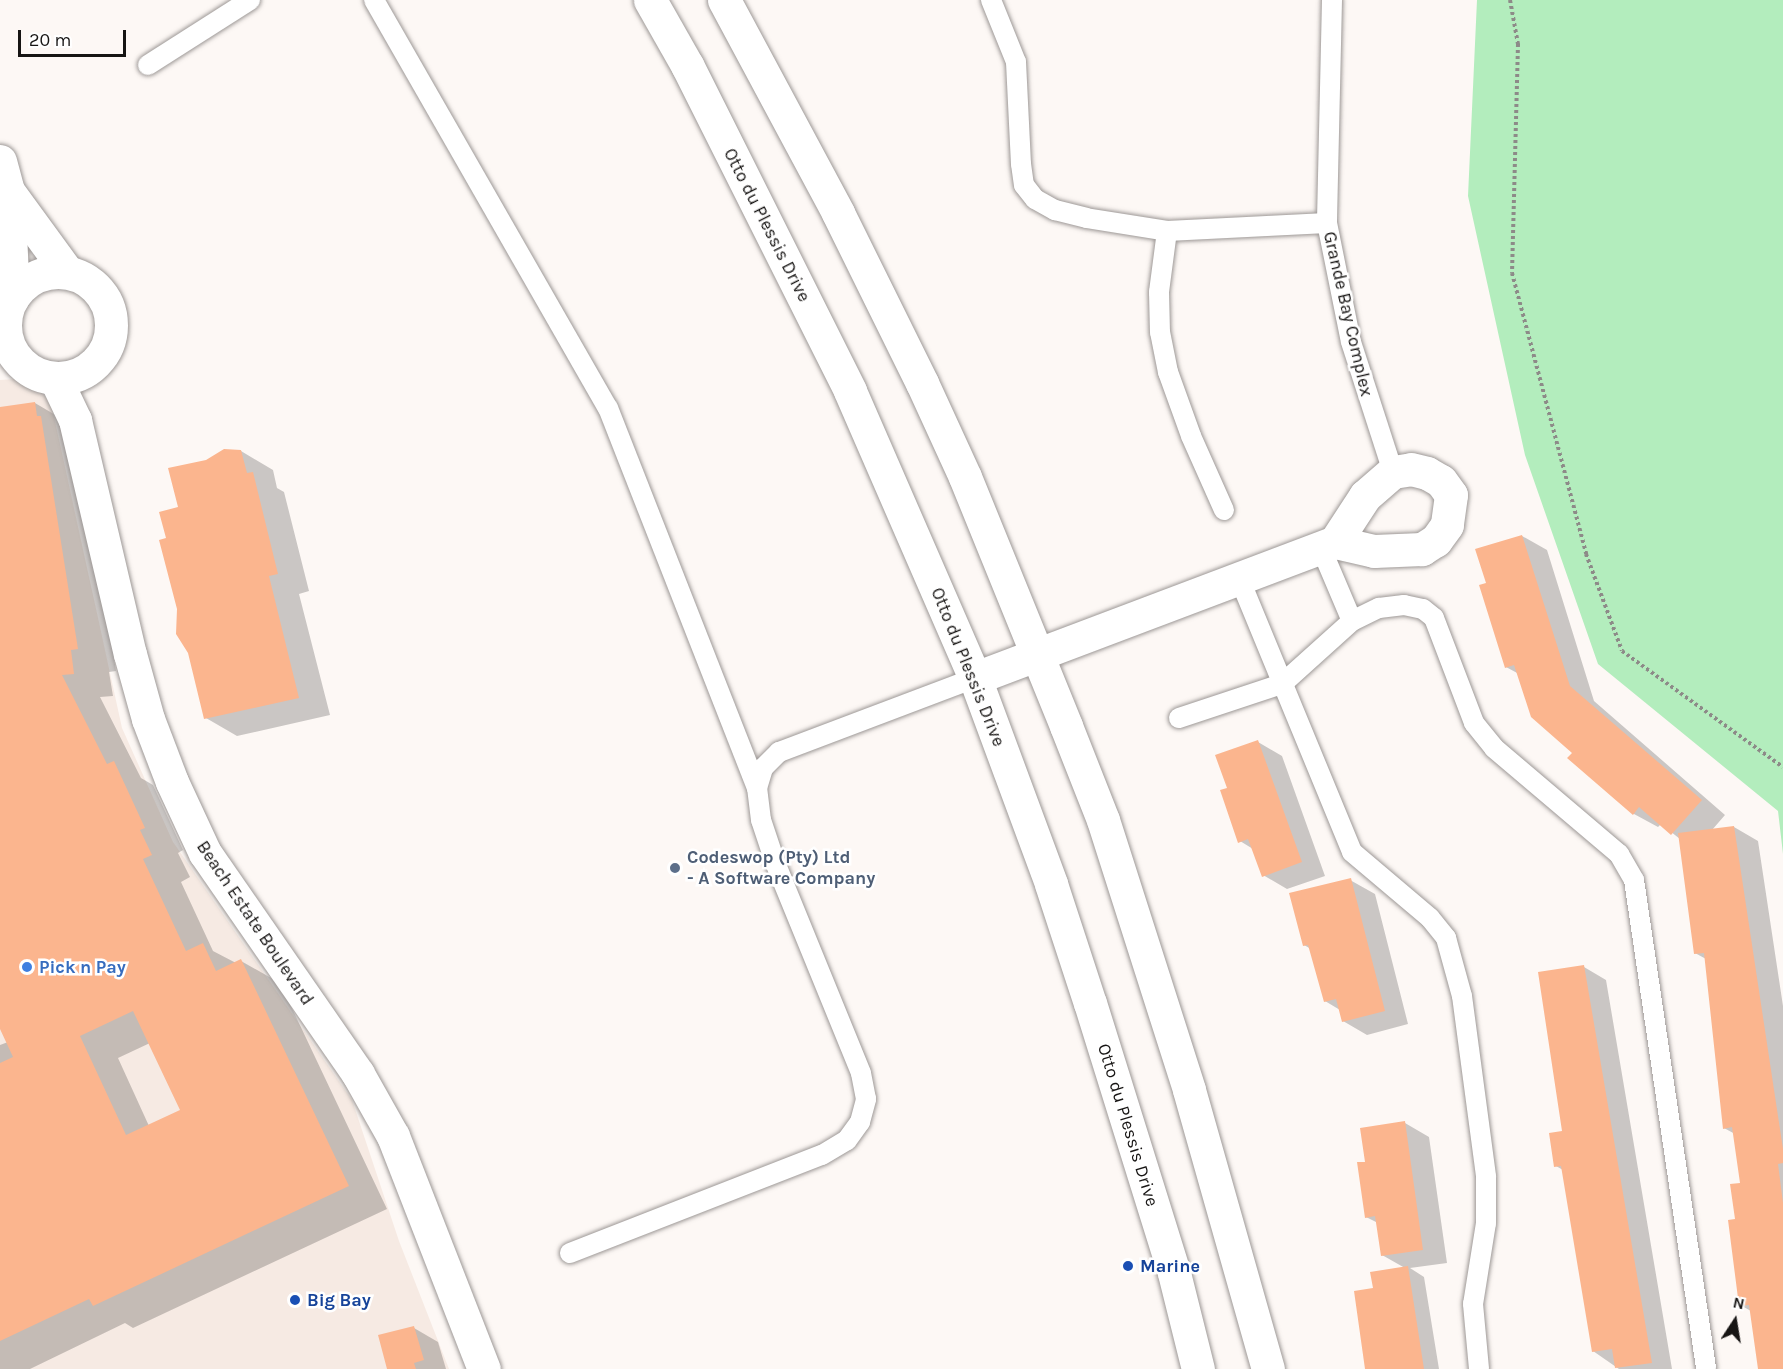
<!DOCTYPE html>
<style>
body{margin:0}
#map{position:relative;width:1783px;height:1369px;overflow:hidden;background:#fdf8f5;font-family:Karla,sans-serif}
div>[style]{position:absolute}
.built>*{inset:0;background:#f6eae3}
.green>*{inset:0;background:#b3edbd}
.shadow>*{inset:0;background:#0003}
.building>*{inset:0;background:#fbb58e}
.path>*{height:4px;margin-top:-2px;transform-origin:0;background:repeating-linear-gradient(90deg,#8d8a88 0 3px,transparent 0 6px)}
.roads{filter:drop-shadow(0 0 2px #9d9896) drop-shadow(0 0 2px #9d9896)}
.service>*{height:20px;margin:-10px;padding:0 10px;transform-origin:10px;border-radius:10px;background:#fff}
.minor>*{height:33px;margin:-16.5px;padding:0 16.5px;transform-origin:16.5px;border-radius:16.5px;background:#fff}
.minor>.ring{margin:-16.5px;padding:0;box-sizing:content-box;background:none;border:33px solid #fff;border-radius:50%}
.primary>*{height:33px;margin:-16.5px;padding:0 16.5px;transform-origin:16.5px;border-radius:16.5px;background:#fff}
.dots>*{width:16px;height:16px;translate:-50% -50%;box-sizing:border-box;border:3px solid #fff;border-radius:50%}
span{translate:-50% -50%;white-space:nowrap;text-align:center;line-height:1.15;-webkit-text-stroke:5px #fff;paint-order:stroke}
.street-label{font-size:18px;color:#171514}
.service-label{font-size:18px;color:#4e5e75;font-weight:700}
.left{translate:0 -50%;text-align:left}
.shop-label{font-size:18px;color:#366cbe;font-weight:700}
.transit-label{font-size:18px;color:#164399;font-weight:700}
.north{position:absolute;left:1705px;top:1291px;width:60px;height:60px;-webkit-text-stroke:4px #fff;paint-order:stroke;rotate:12deg;font-size:16px;font-weight:700;line-height:24px;text-align:center;color:#171514}
.north::after{content:'';display:block;margin:auto;width:21px;height:27px;background:#171514;clip-path:polygon(50% 0,100% 100%,50% 72%,0 100%)}
.scale{position:absolute;left:18px;top:30px;width:108px;height:27px;box-sizing:border-box;border:3px solid #171514;border-top:0;padding-left:8px;font-size:18px;line-height:21px;white-space:nowrap;color:#171514;-webkit-text-stroke:4px #fff;paint-order:stroke}
</style>
<div id="map">
<div class="built">
<div style="clip-path:polygon(17px 379px,35px 386px,51px 403px,122px 728px,173px 842px,352px 1100px,399px 1241px,449px 1369px,0 1369px,0 380px)"></div>
</div>
<div class="green">
<div style="clip-path:polygon(1477px 0,1783px 0,1783px 854px,1778px 811px,1598px 664px,1525px 455px,1468px 196px)"></div>
</div>
<div class="shadow">
<div style="clip-path:polygon(evenodd,35px 403px,74px 426px,80px 440px,116px 671px,109px 672px,113px 696px,100px 697px,141px 778px,153px 785px,183px 850px,178px 853px,190px 877px,181px 882px,213px 951px,236px 963px,241px 961px,280px 983px,387px 1209px,133px 1328px,125px 1323px,30px 1369px,0 1369px,0 1045px,8px 1042px,0 1026px,0 409px,35px 403px,150px 1043px,182px 1111px,149px 1126px,118px 1058px,150px 1043px)"></div>
<div style="clip-path:polygon(241px 451px,273px 470px,277px 488px,284px 492px,309px 591px,299px 594px,330px 715px,237px 736px,206px 718px,178px 609px,168px 539px,179px 508px)"></div>
<div style="clip-path:polygon(1522px 536px,1547px 550px,1594px 701px,1725px 815px,1712px 830px,1734px 827px,1758px 841px,1783px 1006px,1783px 1369px,1759px 1369px,1751px 1311px,1740px 1305px,1736px 1221px,1741px 1184px,1735px 1134px,1724px 1128px,1706px 959px,1695px 953px,1680px 839px,1661px 824px,1658px 827px,1634px 814px,1574px 753px,1519px 674px,1506px 667px,1488px 584px)"></div>
<div style="clip-path:polygon(1258px 742px,1282px 756px,1325px 876px,1287px 889px,1263px 875px,1253px 849px,1240px 841px,1229px 789px)"></div>
<div style="clip-path:polygon(1350px 880px,1375px 894px,1408px 1024px,1367px 1035px,1343px 1021px,1340px 1010px,1325px 1001px,1311px 949px,1304px 945px)"></div>
<div style="clip-path:polygon(1584px 967px,1606px 980px,1672px 1369px,1619px 1369px,1593px 1351px,1563px 1170px,1556px 1166px,1564px 1132px)"></div>
<div style="clip-path:polygon(1405px 1123px,1429px 1137px,1447px 1263px,1410px 1268px,1424px 1277px,1439px 1369px,1367px 1369px,1405px 1268px,1382px 1255px,1378px 1223px,1366px 1217px,1367px 1163px)"></div>
<div style="clip-path:polygon(414px 1328px,438px 1342px,446px 1369px,389px 1369px)"></div>
</div>
<div class="building">
<div style="clip-path:polygon(evenodd,35px 402px,37px 416px,41px 416px,78px 649px,71px 650px,74px 674px,62px 675px,107px 764px,114px 761px,145px 828px,140px 830px,152px 855px,143px 859px,186px 951px,203px 943px,216px 971px,241px 959px,349px 1186px,93px 1306px,89px 1299px,0 1341px,0 1063px,13px 1057px,0 1029px,0 407px,35px 402px,133px 1011px,180px 1110px,126px 1135px,80px 1036px,133px 1011px)"></div>
<div style="clip-path:polygon(224px 449px,241px 450px,247px 473px,253px 472px,278px 574px,269px 576px,299px 698px,204px 719px,188px 653px,176px 634px,177px 609px,159px 540px,166px 538px,159px 512px,178px 507px,168px 468px,206px 460px)"></div>
<div style="clip-path:polygon(1522px 535px,1570px 686px,1702px 800px,1671px 835px,1639px 807px,1633px 815px,1567px 758px,1572px 753px,1531px 717px,1514px 665px,1505px 668px,1479px 585px,1486px 583px,1475px 549px)"></div>
<div style="clip-path:polygon(1258px 740px,1302px 862px,1262px 877px,1248px 839px,1238px 843px,1220px 790px,1227px 788px,1215px 755px)"></div>
<div style="clip-path:polygon(1734px 826px,1783px 1149px,1783px 1163px,1778px 1164px,1783px 1203px,1783px 1369px,1758px 1369px,1749px 1305px,1739px 1306px,1728px 1220px,1735px 1219px,1730px 1184px,1740px 1183px,1732px 1127px,1723px 1129px,1704px 953px,1694px 954px,1678px 833px)"></div>
<div style="clip-path:polygon(1351px 878px,1385px 1011px,1342px 1022px,1336px 999px,1324px 1002px,1308px 945px,1303px 946px,1289px 893px)"></div>
<div style="clip-path:polygon(1584px 965px,1652px 1363px,1615px 1368px,1612px 1349px,1592px 1352px,1561px 1166px,1554px 1167px,1549px 1133px,1562px 1131px,1538px 972px)"></div>
<div style="clip-path:polygon(1405px 1121px,1423px 1250px,1381px 1256px,1375px 1216px,1365px 1218px,1357px 1162px,1365px 1162px,1360px 1128px)"></div>
<div style="clip-path:polygon(1408px 1266px,1424px 1369px,1365px 1369px,1354px 1291px,1373px 1288px,1370px 1272px)"></div>
<div style="clip-path:polygon(414px 1326px,424px 1360px,414px 1363px,416px 1369px,387px 1369px,378px 1335px)"></div>
</div>
<div class="path">
<div style="left:1510px;top:0;width:45px;rotate:79.7deg"></div>
<div style="left:1518px;top:44px;width:229px;rotate:91.5deg"></div>
<div style="left:1512px;top:273px;width:291px;rotate:75.2deg"></div>
<div style="left:1586px;top:554px;width:103px;rotate:69.6deg"></div>
<div style="left:1622px;top:651px;width:198px;rotate:35.8deg"></div>
</div>
<div class="roads">
<div class="service">
<div style="left:374px;top:0;width:470px;rotate:60.2deg"></div>
<div style="left:608px;top:408px;width:408px;rotate:68.6deg"></div>
<div style="left:991px;top:0;width:67px;rotate:68deg"></div>
<div style="left:1016px;top:62px;width:102px;rotate:87.2deg"></div>
<div style="left:1021px;top:164px;width:21px;rotate:82deg"></div>
<div style="left:1024px;top:185px;width:18px;rotate:52deg"></div>
<div style="left:1035px;top:199px;width:23px;rotate:29deg"></div>
<div style="left:1055px;top:210px;width:32px;rotate:14deg"></div>
<div style="left:1086px;top:218px;width:82px;rotate:9.1deg"></div>
<div style="left:1167px;top:231px;width:160px;rotate:-2.9deg"></div>
<div style="left:1332px;top:0;width:223px;rotate:91.3deg"></div>
<div style="left:1327px;top:223px;width:121px;rotate:78.6deg"></div>
<div style="left:1351px;top:342px;width:137px;rotate:72.1deg"></div>
<div style="left:148px;top:65px;width:121px;rotate:-32.5deg"></div>
<div style="left:1167px;top:231px;width:62px;rotate:97.5deg"></div>
<div style="left:1159px;top:292px;width:40px;rotate:88.6deg"></div>
<div style="left:1160px;top:332px;width:41px;rotate:78.7deg"></div>
<div style="left:1168px;top:372px;width:68px;rotate:70.2deg"></div>
<div style="left:1191px;top:436px;width:81px;rotate:66deg"></div>
<div style="left:1321px;top:548px;width:79px;rotate:67deg"></div>
<div style="left:1240px;top:580px;width:294px;rotate:67.6deg"></div>
<div style="left:1352px;top:852px;width:102px;rotate:40.2deg"></div>
<div style="left:1430px;top:918px;width:26px;rotate:51deg"></div>
<div style="left:1446px;top:938px;width:60px;rotate:74.6deg"></div>
<div style="left:1462px;top:996px;width:183px;rotate:82.4deg"></div>
<div style="left:1486px;top:1177px;width:46px;rotate:90deg"></div>
<div style="left:1486px;top:1223px;width:82px;rotate:99.1deg"></div>
<div style="left:1473px;top:1304px;width:65px;rotate:84.7deg"></div>
<div style="left:1179px;top:718px;width:108px;rotate:-18.3deg"></div>
<div style="left:1282px;top:684px;width:94px;rotate:-42deg"></div>
<div style="left:1352px;top:621px;width:30px;rotate:-26deg"></div>
<div style="left:1379px;top:608px;width:25px;rotate:-7deg"></div>
<div style="left:1404px;top:605px;width:19px;rotate:12deg"></div>
<div style="left:1423px;top:609px;width:14px;rotate:39deg"></div>
<div style="left:1434px;top:618px;width:112px;rotate:69.1deg"></div>
<div style="left:1474px;top:723px;width:32px;rotate:51deg"></div>
<div style="left:1494px;top:748px;width:164px;rotate:40.3deg"></div>
<div style="left:1619px;top:854px;width:30px;rotate:60deg"></div>
<div style="left:1634px;top:880px;width:494px;rotate:81.6deg"></div>
<div style="left:570px;top:1253px;width:270px;rotate:-21.3deg"></div>
<div style="left:822px;top:1155px;width:29px;rotate:-31deg"></div>
<div style="left:847px;top:1140px;width:22px;rotate:-54deg"></div>
<div style="left:860px;top:1122px;width:24px;rotate:-75deg"></div>
<div style="left:866px;top:1099px;width:26px;rotate:-101deg"></div>
<div style="left:861px;top:1073px;width:228px;rotate:-112.2deg"></div>
<div style="left:775px;top:862px;width:44px;rotate:-108.4deg"></div>
<div style="left:761px;top:820px;width:32px;rotate:-97deg"></div>
<div style="left:757px;top:788px;width:21px;rotate:-73deg"></div>
<div style="left:763px;top:768px;width:23px;rotate:-45deg"></div>
<div style="left:779px;top:752px;width:210px;rotate:-20.7deg"></div>
</div>
<div class="minor">
<div style="left:0;top:161px;width:31px;rotate:75deg"></div>
<div style="left:8px;top:191px;width:106px;rotate:87.3deg"></div>
<div style="left:8px;top:191px;width:100px;rotate:53.9deg"></div>
<div class="ring" style="left:5px;top:272px;width:73px;height:73px"></div>
<div style="left:55px;top:378px;width:47px;rotate:64.5deg"></div>
<div style="left:75px;top:420px;width:240px;rotate:76.8deg"></div>
<div style="left:130px;top:654px;width:67px;rotate:74.5deg"></div>
<div style="left:148px;top:719px;width:67px;rotate:69.1deg"></div>
<div style="left:172px;top:782px;width:78px;rotate:65.1deg"></div>
<div style="left:205px;top:853px;width:269px;rotate:55.3deg"></div>
<div style="left:358px;top:1074px;width:71px;rotate:60.6deg"></div>
<div style="left:393px;top:1136px;width:250px;rotate:68.7deg"></div>
<div style="left:975px;top:678px;width:385px;rotate:-20.7deg"></div>
<div style="left:1335px;top:542px;width:55px;rotate:-56.9deg"></div>
<div style="left:1365px;top:496px;width:37px;rotate:-41deg"></div>
<div style="left:1393px;top:472px;width:18px;rotate:-9deg"></div>
<div style="left:1411px;top:469px;width:16px;rotate:14deg"></div>
<div style="left:1427px;top:473px;width:16px;rotate:30deg"></div>
<div style="left:1441px;top:481px;width:17px;rotate:54deg"></div>
<div style="left:1451px;top:495px;width:30px;rotate:98deg"></div>
<div style="left:1447px;top:525px;width:19px;rotate:126deg"></div>
<div style="left:1436px;top:540px;width:17px;rotate:147deg"></div>
<div style="left:1422px;top:549px;width:48px;rotate:177.6deg"></div>
<div style="left:1374px;top:551px;width:40px;rotate:-167deg"></div>
</div>
<div class="primary">
<div style="left:650px;top:0;width:75px;rotate:60.4deg"></div>
<div style="left:687px;top:65px;width:364px;rotate:63.4deg"></div>
<div style="left:850px;top:391px;width:313px;rotate:66.5deg"></div>
<div style="left:975px;top:678px;width:220px;rotate:69.7deg"></div>
<div style="left:1051px;top:884px;width:125px;rotate:71.9deg"></div>
<div style="left:1090px;top:1003px;width:283px;rotate:72.7deg"></div>
<div style="left:1174px;top:1273px;width:99px;rotate:76deg"></div>
<div style="left:724px;top:0;width:242px;rotate:61.8deg"></div>
<div style="left:838px;top:213px;width:190px;rotate:63.7deg"></div>
<div style="left:922px;top:383px;width:103px;rotate:65.4deg"></div>
<div style="left:965px;top:477px;width:269px;rotate:67.9deg"></div>
<div style="left:1066px;top:726px;width:101px;rotate:68.5deg"></div>
<div style="left:1103px;top:820px;width:283px;rotate:72.3deg"></div>
<div style="left:1189px;top:1090px;width:290px;rotate:74.2deg"></div>
</div>
</div>
<div class="dots">
<div style="left:675px;top:868px;background:#5c6f8a"></div>
<div style="left:27px;top:967px;background:#3f7fe0"></div>
<div style="left:1128px;top:1266px;background:#1a4fb4"></div>
<div style="left:295px;top:1300px;background:#1a4fb4"></div>
</div>
<div class="street-label">
<span style="left:767px;top:225px;rotate:63deg">Otto du Plessis Drive</span>
<span style="left:1348px;top:314px;rotate:77deg">Grande Bay Complex</span>
<span style="left:968px;top:667px;rotate:68deg">Otto du Plessis Drive</span>
<span style="left:255px;top:923px;rotate:56deg">Beach Estate Boulevard</span>
<span style="left:1128px;top:1125px;rotate:73deg">Otto du Plessis Drive</span>
</div>
<div class="service-label">
<span class="left" style="left:687px;top:868px">Codeswop (Pty) Ltd<br>- A Software Company</span>
</div>
<div class="shop-label">
<span class="left" style="left:39px;top:967px">Pick n Pay</span>
</div>
<div class="transit-label">
<span class="left" style="left:1140px;top:1266px">Marine</span>
<span class="left" style="left:307px;top:1300px">Big Bay</span>
</div>
<div class="north">N</div>
<div class="scale">20 m</div>
</div>
